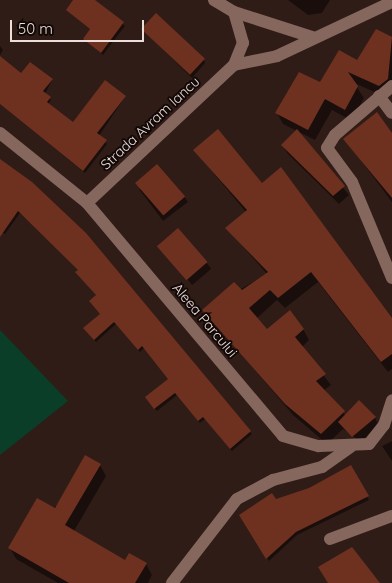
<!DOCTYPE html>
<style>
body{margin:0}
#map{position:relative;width:392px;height:583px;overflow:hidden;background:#301c17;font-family:Quicksand,sans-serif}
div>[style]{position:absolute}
.green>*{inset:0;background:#0a3e29}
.shadow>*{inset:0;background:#0007;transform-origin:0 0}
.building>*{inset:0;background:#6e301f;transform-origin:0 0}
.minor>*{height:12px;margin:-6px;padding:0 6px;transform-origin:6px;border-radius:6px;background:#85675e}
span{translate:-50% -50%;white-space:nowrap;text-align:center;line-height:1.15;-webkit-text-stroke:4px #120907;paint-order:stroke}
.street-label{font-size:14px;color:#ecdeda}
.scale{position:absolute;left:10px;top:20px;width:134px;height:22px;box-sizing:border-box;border:2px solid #ecdeda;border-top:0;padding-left:6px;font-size:15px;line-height:18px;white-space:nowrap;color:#ecdeda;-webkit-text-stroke:4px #120907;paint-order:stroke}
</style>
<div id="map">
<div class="green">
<div style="clip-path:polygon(0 330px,68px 401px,0 455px)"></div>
</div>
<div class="shadow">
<div style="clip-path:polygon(75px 0,93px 0,125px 26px,103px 55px,84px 39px,91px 30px,67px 10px)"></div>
<div style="clip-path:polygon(288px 0,330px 0,322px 13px,308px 15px)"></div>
<div style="clip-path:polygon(376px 30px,392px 39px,392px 92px,386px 97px,354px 83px,364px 98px,352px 121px,332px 110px,315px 140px,297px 131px,349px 195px,339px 204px,288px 154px,282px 145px,297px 131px,283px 124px,277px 113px,357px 62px)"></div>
<div style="clip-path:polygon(145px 32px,204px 60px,205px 63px,192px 78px)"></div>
<div style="clip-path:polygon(0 46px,3px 50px,0 55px)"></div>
<div style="clip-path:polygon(0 58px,21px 75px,52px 80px,45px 94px,51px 100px,48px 104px,73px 124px,125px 97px,99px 136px,107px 144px,85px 173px,0 104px)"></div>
<div style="clip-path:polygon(392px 135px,392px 202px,345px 139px)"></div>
<div style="clip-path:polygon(195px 151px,262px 185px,392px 320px,392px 369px,388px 372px,318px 282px,285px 308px,277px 300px,256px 319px,267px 331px,303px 329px,309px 340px,302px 347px,331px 385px,323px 391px,346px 416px,375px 418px,378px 424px,361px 442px,343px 429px,327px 444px,293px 415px,204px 310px,267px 274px,227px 228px,246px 212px)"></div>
<div style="clip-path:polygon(0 162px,250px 432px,252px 434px,232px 451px,205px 419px,200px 423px,177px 395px,157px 411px,148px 400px,170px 379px,144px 348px,140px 352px,116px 324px,96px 342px,87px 331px,101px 315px,90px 302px,97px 296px,79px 270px,20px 213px,5px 234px,0 231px)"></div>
<div style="clip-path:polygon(139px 189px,184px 196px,188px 202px,163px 221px)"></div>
<div style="left:178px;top:229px;width:52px;height:25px;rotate:50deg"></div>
<div style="clip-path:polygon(392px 441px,392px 461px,382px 446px)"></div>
<div style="clip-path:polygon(100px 465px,106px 476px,74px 531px,125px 561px,146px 564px,152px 575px,148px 583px,58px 583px,16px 559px,10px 548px)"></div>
<div style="clip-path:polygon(351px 466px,369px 500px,297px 535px,269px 561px,241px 516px,310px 489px)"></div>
</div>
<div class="building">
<div style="clip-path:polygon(73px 0,95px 0,124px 22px,101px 53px,83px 39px,90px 29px,66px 10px)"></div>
<div style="left:156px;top:13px;width:67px;height:22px;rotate:43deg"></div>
<div style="clip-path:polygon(376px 29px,392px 37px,388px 79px,379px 86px,348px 72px,358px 86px,345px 110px,325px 99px,308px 130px,275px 113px,299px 72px,320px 82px,339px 50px,357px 60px)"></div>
<div style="clip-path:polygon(0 56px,21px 73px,30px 62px,53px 79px,43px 91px,51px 97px,47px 102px,73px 122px,105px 80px,126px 96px,97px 133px,107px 140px,83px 171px,0 104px)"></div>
<div style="clip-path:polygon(377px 112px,392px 133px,392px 198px,343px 139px)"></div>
<div style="clip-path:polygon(218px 129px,262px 183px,281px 167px,392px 318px,392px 354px,381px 362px,311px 272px,278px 298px,270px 290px,249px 308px,267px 329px,290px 310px,304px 329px,295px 337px,326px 374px,316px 381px,345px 411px,321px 434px,285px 404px,202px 310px,234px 282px,242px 290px,268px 272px,225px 228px,247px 210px,193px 150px)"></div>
<div style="clip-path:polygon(297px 129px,345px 186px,333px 196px,281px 145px)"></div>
<div style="clip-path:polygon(0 159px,32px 182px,86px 233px,251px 431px,230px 449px,203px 417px,198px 421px,175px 393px,154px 409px,145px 397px,168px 379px,142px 346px,138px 350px,114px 322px,94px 340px,83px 328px,100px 314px,89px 301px,96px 295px,75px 272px,78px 270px,18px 211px,0 237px)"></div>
<div style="left:157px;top:164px;width:43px;height:29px;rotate:49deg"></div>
<div style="left:178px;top:228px;width:45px;height:28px;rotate:49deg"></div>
<div style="clip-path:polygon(359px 400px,376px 417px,352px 437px,338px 422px)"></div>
<div style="clip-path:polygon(85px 455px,101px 464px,65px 525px,125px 560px,129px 553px,147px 563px,135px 583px,69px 583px,8px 548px,37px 498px,55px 508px)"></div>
<div style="clip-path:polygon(351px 465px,369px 496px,296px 532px,266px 559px,239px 515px,272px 493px,276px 499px,309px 488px)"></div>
<div style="clip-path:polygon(352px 547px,380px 583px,328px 583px,318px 567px)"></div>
</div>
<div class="minor">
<div style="left:214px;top:0;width:23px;rotate:31deg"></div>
<div style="left:234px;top:12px;width:82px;rotate:17.8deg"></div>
<div style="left:234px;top:65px;width:44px;rotate:-11.8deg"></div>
<div style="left:277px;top:56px;width:127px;rotate:-25.2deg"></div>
<div style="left:392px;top:86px;width:75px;rotate:139.3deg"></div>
<div style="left:335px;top:135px;width:15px;rotate:122deg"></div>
<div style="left:327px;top:148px;width:42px;rotate:53.7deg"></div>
<div style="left:352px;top:182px;width:104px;rotate:67.4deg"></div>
<div style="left:379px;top:96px;width:21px;rotate:53deg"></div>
<div style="left:0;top:133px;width:112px;rotate:38.8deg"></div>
<div style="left:87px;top:203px;width:304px;rotate:49.9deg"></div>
<div style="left:283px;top:436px;width:37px;rotate:16deg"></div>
<div style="left:319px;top:446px;width:50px;rotate:-2.3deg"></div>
<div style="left:369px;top:444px;width:24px;rotate:-52deg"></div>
<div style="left:384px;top:425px;width:26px;rotate:-72deg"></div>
<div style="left:87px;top:203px;width:202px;rotate:-43.2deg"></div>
<div style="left:234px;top:65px;width:24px;rotate:-68deg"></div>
<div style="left:243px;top:43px;width:32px;rotate:-106deg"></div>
<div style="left:330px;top:539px;width:66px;rotate:-20.4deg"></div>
<div style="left:172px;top:583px;width:106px;rotate:-52.3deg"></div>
<div style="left:237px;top:499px;width:41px;rotate:-27.8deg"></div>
<div style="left:273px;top:480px;width:51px;rotate:-14.9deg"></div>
<div style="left:322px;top:467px;width:35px;rotate:-35deg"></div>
</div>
<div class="street-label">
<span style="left:150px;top:123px;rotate:-43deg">Strada Avram Iancu</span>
<span style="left:205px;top:320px;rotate:50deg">Aleea Parcului</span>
</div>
<div class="scale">50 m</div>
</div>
